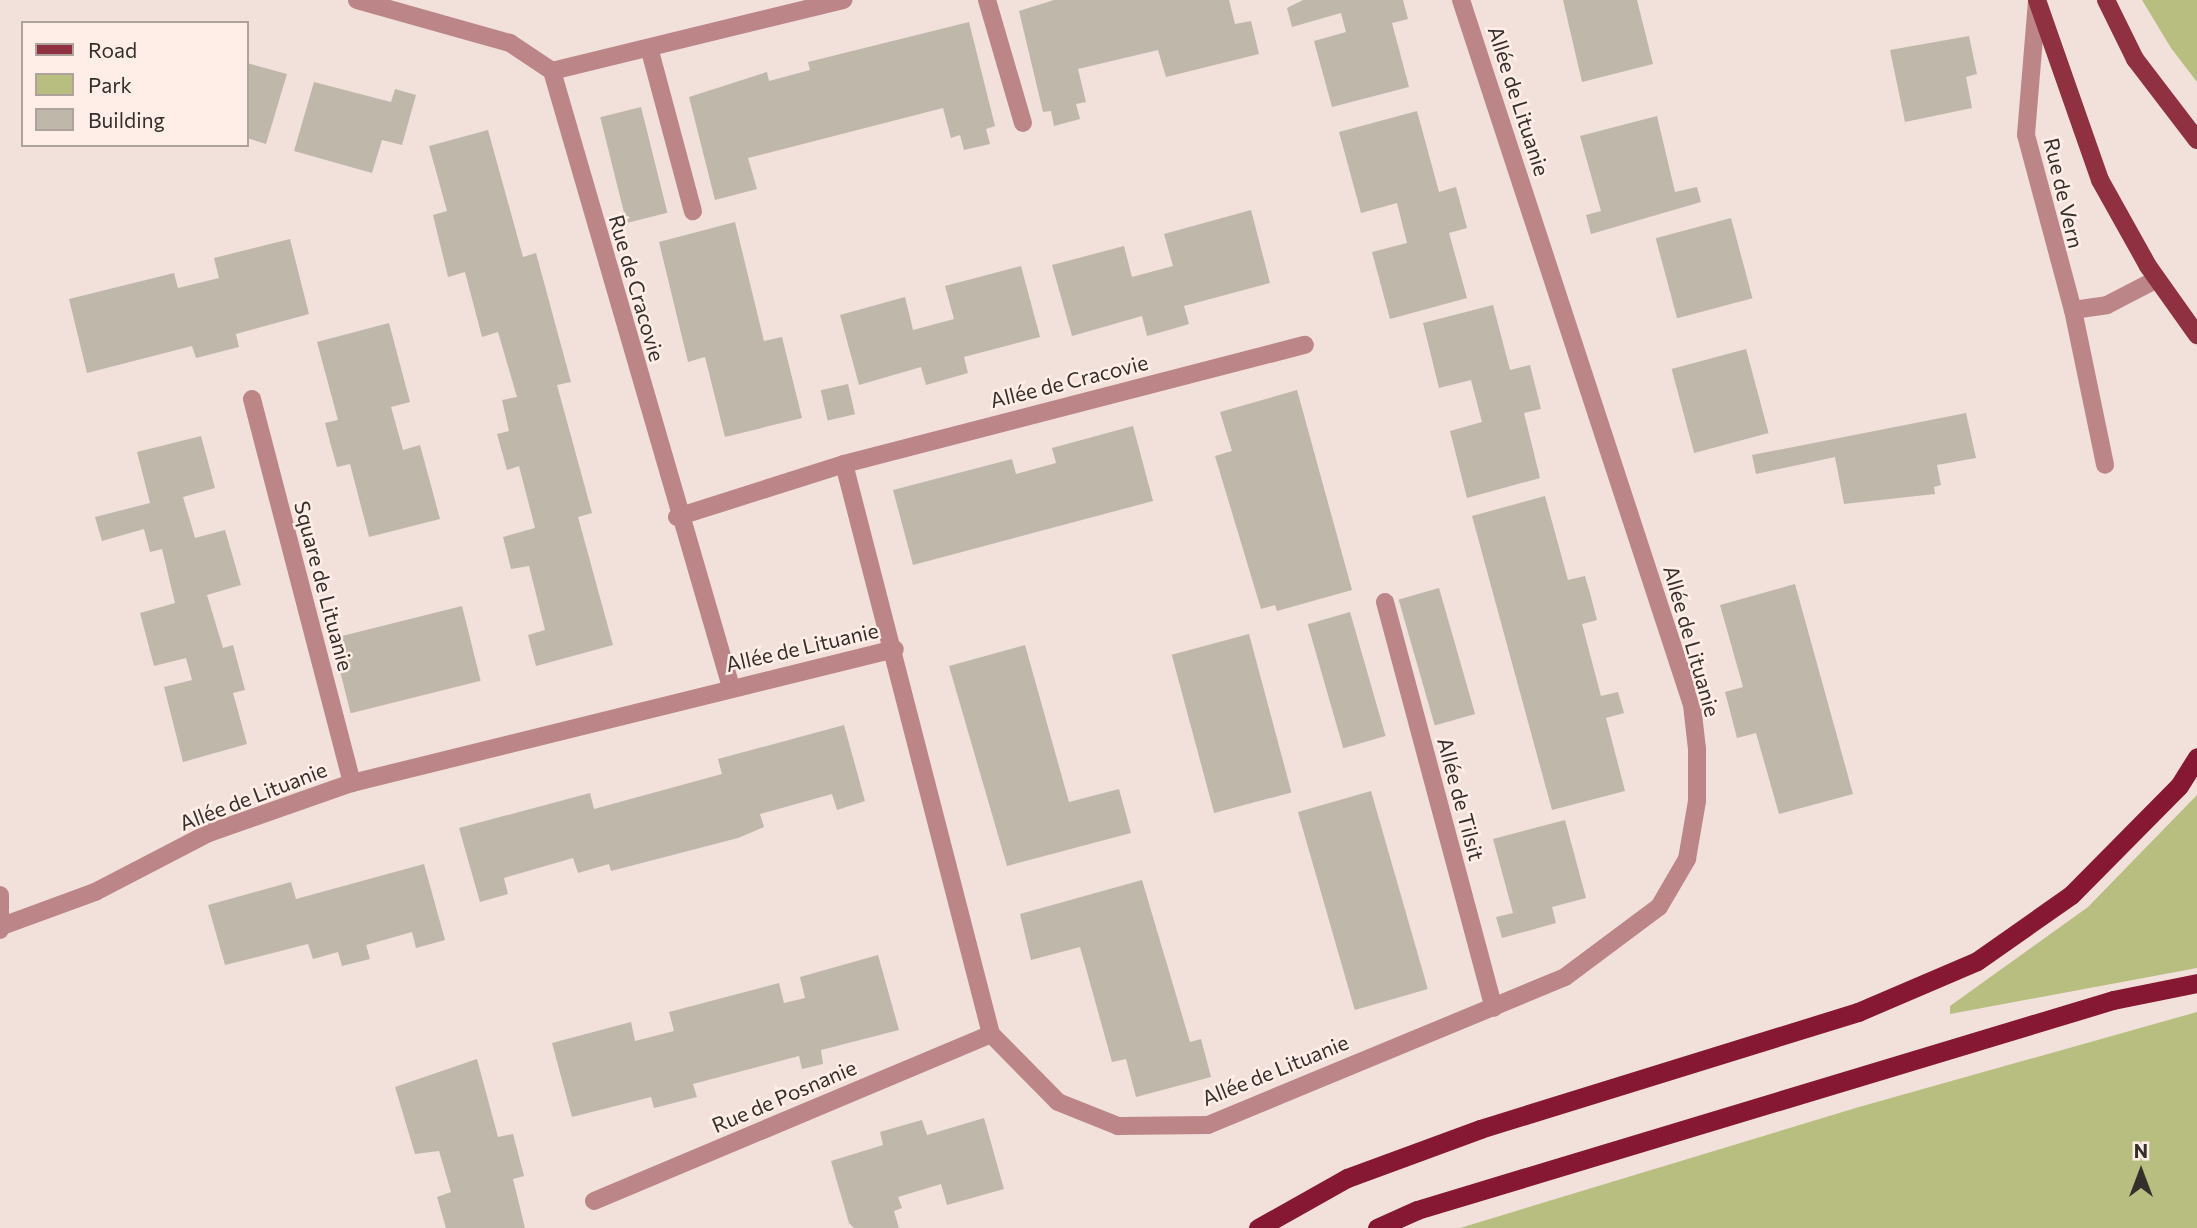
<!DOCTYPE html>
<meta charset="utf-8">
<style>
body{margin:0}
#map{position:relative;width:2197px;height:1228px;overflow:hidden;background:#f1e1da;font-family:Commissioner,sans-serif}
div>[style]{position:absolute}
.green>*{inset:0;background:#b7be7f}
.building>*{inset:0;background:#bfb7aa;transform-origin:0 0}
.service>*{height:18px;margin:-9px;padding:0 9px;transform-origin:9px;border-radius:9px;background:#bc8689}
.minor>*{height:18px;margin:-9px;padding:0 9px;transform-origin:9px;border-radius:9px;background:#bc8689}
.primary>*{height:18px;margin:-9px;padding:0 9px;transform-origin:9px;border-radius:9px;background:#8f3140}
.trunk>*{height:19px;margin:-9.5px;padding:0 9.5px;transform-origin:9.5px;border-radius:9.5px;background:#861833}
span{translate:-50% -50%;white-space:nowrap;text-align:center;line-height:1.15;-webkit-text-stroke:5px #feeee7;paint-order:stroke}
.street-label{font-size:21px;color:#352f2c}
.legend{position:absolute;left:21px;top:21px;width:228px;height:126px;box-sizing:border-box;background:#feeee7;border:2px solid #aea29c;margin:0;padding:9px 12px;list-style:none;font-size:21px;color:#352f2c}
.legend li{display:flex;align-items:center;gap:14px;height:35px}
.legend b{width:35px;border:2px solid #aea29c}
.north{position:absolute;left:2106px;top:1137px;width:70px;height:70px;-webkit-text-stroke:5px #feeee7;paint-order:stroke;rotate:0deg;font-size:19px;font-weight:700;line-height:28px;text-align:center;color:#352f2c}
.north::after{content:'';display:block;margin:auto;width:24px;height:32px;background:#352f2c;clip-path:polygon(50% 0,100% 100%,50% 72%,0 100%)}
</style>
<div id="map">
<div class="green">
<div style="clip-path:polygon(2142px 0,2197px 0,2197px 82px,2171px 48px)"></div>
<div style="clip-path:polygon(2197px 795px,2197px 968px,1950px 1014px,1950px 1006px,2088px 907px)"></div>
<div style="clip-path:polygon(2197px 1012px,2197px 1228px,1460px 1228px,1859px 1107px)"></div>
</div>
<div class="building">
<div style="clip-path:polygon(1054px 0,1229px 0,1235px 24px,1251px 21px,1259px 54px,1166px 77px,1158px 50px,1078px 69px,1086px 102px,1076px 104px,1080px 119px,1054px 126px,1051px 111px,1043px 112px,1019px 11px)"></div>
<div style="clip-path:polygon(1303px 0,1403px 0,1408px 19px,1392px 23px,1409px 87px,1332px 107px,1314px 41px,1346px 32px,1341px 13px,1292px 27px,1287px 8px)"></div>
<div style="clip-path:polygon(1563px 0,1637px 0,1653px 64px,1582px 82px)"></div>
<div style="clip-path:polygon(969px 22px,995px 126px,986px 129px,990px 144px,964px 150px,960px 135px,951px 138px,943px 108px,748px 158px,757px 189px,715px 200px,689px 97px,767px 72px,769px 81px,810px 70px,808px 62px)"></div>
<div style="clip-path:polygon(1969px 36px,1977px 74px,1966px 77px,1972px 108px,1905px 122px,1890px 50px)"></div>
<div style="clip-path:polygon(247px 63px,287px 74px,266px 144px,247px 138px)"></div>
<div style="clip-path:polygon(314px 82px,391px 102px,395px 89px,416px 95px,402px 145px,382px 140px,372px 173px,294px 151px)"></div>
<div style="left:641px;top:107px;width:109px;height:42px;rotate:76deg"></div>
<div style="clip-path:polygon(1417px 111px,1439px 192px,1456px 187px,1467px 228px,1449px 233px,1467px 298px,1390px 319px,1372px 252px,1407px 243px,1397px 203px,1361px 213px,1339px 132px)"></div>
<div style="clip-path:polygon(1657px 116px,1675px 192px,1697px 187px,1701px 202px,1591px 234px,1586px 215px,1601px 211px,1580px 136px)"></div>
<div style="clip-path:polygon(488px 130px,523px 257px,536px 253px,571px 382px,557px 385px,592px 513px,578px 517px,613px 645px,536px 666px,528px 635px,545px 630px,529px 566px,511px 569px,503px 537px,535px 528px,519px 466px,507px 470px,497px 434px,509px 431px,502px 400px,517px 397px,498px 332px,482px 337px,465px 272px,448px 277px,433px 215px,447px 211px,429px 146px)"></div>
<div style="clip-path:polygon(1251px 210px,1270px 283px,1184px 306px,1189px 324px,1169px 330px,1147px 336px,1142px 316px,1072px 336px,1052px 265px,1124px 246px,1132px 277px,1173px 266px,1164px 234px)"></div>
<div style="left:1731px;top:218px;width:83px;height:78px;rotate:75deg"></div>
<div style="clip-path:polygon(735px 222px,764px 341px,782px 337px,802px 418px,725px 437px,705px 357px,688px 362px,659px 242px)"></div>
<div style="clip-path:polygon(290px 239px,309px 314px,236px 334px,239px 347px,196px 358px,192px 346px,87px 373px,69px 299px,174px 273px,178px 288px,219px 278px,214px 258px)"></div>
<div style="clip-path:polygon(1021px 266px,1040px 337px,964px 357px,968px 373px,926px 385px,921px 367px,859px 385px,840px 315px,905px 297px,913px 330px,954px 319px,945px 286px)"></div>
<div style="clip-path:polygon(1493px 305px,1510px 370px,1530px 365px,1541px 409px,1524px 413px,1540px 478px,1467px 498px,1450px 431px,1482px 422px,1471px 380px,1439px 388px,1423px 323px)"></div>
<div style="clip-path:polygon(389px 323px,410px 402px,391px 407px,403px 450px,420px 445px,440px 519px,369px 537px,350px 464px,337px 467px,331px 446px,325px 423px,338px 420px,317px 342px)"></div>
<div style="left:1746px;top:349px;width:87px;height:77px;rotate:75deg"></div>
<div style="left:848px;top:384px;width:31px;height:28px;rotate:77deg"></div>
<div style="clip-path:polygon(1297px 390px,1352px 590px,1277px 611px,1275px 605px,1261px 609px,1215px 456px,1232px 451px,1220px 412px)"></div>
<div style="clip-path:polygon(1966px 413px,1976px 458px,1937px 465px,1941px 485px,1934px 487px,1935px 494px,1844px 504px,1835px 457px,1756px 474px,1752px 455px)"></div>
<div style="clip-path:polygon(1133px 426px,1153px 501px,913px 565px,893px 490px,1012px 459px,1016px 474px,1056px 463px,1052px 448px)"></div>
<div style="clip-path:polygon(201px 436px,215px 488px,183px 497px,195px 538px,225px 530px,241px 585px,207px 595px,223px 648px,233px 645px,245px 690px,233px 693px,247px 744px,183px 762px,164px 687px,192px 680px,186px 658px,154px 666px,140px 613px,175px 603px,162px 549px,150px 552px,144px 529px,102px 541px,95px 517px,150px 503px,137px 452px)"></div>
<div style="clip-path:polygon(1545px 496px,1568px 580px,1585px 576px,1591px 597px,1597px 620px,1582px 624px,1601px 696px,1618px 692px,1624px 713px,1606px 718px,1625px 791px,1552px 810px,1472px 516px)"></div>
<div style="clip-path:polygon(1795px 584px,1853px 794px,1779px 814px,1756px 733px,1737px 738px,1730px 711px,1725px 692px,1743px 687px,1720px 605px)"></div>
<div style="left:1439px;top:588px;width:131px;height:42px;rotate:74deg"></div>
<div style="left:462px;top:606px;width:77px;height:134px;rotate:76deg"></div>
<div style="left:1350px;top:612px;width:129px;height:44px;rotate:74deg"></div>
<div style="left:1249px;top:634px;width:164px;height:80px;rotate:75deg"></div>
<div style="clip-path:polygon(1025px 645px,1069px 802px,1119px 789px,1131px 833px,1007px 866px,949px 666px)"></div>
<div style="clip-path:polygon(844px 725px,865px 801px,837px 810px,832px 794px,760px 814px,764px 827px,738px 838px,611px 871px,609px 864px,578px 873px,573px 858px,504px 878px,508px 894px,480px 902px,459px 828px,590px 793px,594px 809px,722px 774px,718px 759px)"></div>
<div style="left:1371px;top:791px;width:206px;height:76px;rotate:74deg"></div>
<div style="clip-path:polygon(1565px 820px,1586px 898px,1552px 907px,1556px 923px,1502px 938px,1496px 917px,1513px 913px,1493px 839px)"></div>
<div style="clip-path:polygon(424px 864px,445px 940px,416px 948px,412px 932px,366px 945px,370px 959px,342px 966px,338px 952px,313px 959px,308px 944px,225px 965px,208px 905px,291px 882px,296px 899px)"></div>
<div style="clip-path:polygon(1142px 880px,1190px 1042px,1201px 1039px,1211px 1077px,1136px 1097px,1126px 1059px,1112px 1062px,1080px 947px,1031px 960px,1020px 914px)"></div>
<div style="clip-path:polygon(878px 955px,899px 1030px,821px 1050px,823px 1064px,802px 1069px,799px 1056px,693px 1084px,697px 1097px,654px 1108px,651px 1097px,572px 1117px,552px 1043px,631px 1022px,635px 1041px,674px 1031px,669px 1012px,779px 983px,784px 1003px,805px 998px,800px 977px)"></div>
<div style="clip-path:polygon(477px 1059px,498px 1137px,513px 1134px,524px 1176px,513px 1179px,525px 1228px,446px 1228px,437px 1197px,451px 1192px,439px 1151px,415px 1154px,395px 1087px)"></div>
<div style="clip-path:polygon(984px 1118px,1004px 1189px,947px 1205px,941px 1184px,898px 1197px,902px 1208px,894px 1211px,899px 1228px,854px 1228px,849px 1223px,831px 1161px,883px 1145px,880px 1132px,904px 1125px,922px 1120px,927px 1135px)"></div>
</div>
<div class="service">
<div style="left:987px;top:0;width:128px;rotate:73.7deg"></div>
<div style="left:650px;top:51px;width:166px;rotate:75deg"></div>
</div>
<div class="minor">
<div style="left:357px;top:0;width:159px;rotate:15.7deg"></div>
<div style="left:510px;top:43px;width:50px;rotate:33.7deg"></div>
<div style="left:552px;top:71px;width:300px;rotate:-13.7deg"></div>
<div style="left:2037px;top:1px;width:134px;rotate:94.7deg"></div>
<div style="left:2026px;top:135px;width:181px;rotate:75deg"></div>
<div style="left:2073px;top:310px;width:34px;rotate:-8deg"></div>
<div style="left:2107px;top:305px;width:56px;rotate:-27.5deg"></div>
<div style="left:552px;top:71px;width:641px;rotate:73.8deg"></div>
<div style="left:2073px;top:310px;width:158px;rotate:78.3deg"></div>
<div style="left:252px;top:399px;width:397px;rotate:75.4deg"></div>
<div style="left:844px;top:464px;width:476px;rotate:-14.5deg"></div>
<div style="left:677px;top:517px;width:175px;rotate:-17.6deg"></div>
<div style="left:844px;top:464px;width:589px;rotate:75.54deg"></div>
<div style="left:991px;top:1034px;width:95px;rotate:45.4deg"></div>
<div style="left:1058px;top:1102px;width:65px;rotate:21.8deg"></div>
<div style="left:1118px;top:1126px;width:90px;rotate:-0.6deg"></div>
<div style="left:1208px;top:1125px;width:386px;rotate:-22.5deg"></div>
<div style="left:1565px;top:977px;width:117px;rotate:-36.7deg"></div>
<div style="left:1659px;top:907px;width:56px;rotate:-59.7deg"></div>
<div style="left:1687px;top:859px;width:59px;rotate:-80.2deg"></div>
<div style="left:1697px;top:801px;width:52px;rotate:-90deg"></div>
<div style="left:1697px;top:749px;width:44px;rotate:-96.5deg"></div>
<div style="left:1692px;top:705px;width:742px;rotate:-108.14deg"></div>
<div style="left:1385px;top:602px;width:420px;rotate:75deg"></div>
<div style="left:0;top:895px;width:35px;rotate:90deg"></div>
<div style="left:2px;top:926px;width:99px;rotate:-20.1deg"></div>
<div style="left:95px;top:892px;width:128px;rotate:-27.4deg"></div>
<div style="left:209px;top:833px;width:151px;rotate:-19.3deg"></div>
<div style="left:352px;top:783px;width:559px;rotate:-13.86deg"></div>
<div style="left:594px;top:1201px;width:431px;rotate:-22.8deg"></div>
</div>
<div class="primary">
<div style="left:2037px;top:0;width:191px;rotate:70.7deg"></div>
<div style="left:2100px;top:180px;width:98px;rotate:60.8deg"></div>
<div style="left:2148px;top:266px;width:85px;rotate:54.6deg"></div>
<div style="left:2106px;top:0;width:66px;rotate:63.8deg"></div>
<div style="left:2135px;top:59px;width:102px;rotate:52.6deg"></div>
</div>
<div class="trunk">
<div style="left:1258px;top:1228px;width:102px;rotate:-29.3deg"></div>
<div style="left:1347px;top:1178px;width:142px;rotate:-20.2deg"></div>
<div style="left:1480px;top:1129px;width:396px;rotate:-17.2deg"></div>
<div style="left:1858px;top:1012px;width:129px;rotate:-23.2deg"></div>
<div style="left:1977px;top:961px;width:115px;rotate:-35.1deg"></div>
<div style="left:2071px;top:895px;width:153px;rotate:-45.3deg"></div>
<div style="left:2179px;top:786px;width:34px;rotate:-58deg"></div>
<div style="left:1377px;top:1228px;width:44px;rotate:-24.2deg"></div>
<div style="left:1417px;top:1210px;width:727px;rotate:-16.79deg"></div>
<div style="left:2113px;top:1000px;width:86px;rotate:-11.4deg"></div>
</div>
<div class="street-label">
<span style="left:1519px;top:101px;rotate:72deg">Allée de Lituanie</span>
<span style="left:2064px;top:193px;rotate:77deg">Rue de Vern</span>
<span style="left:637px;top:288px;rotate:74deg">Rue de Cracovie</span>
<span style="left:1069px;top:381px;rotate:-14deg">Allée de Cracovie</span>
<span style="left:324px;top:586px;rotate:75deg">Square de Lituanie</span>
<span style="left:1692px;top:641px;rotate:74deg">Allée de Lituanie</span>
<span style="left:802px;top:647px;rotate:-13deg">Allée de Lituanie</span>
<span style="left:253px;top:796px;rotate:-21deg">Allée de Lituanie</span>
<span style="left:1461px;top:799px;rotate:75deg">Allée de Tilsit</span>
<span style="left:1275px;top:1070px;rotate:-22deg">Allée de Lituanie</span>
<span style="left:784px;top:1096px;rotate:-23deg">Rue de Posnanie</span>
</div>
<ul class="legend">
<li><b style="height:9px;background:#8f3140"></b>Road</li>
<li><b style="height:19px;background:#b7be7f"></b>Park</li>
<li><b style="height:19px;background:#bfb7aa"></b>Building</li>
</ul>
<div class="north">N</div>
</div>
